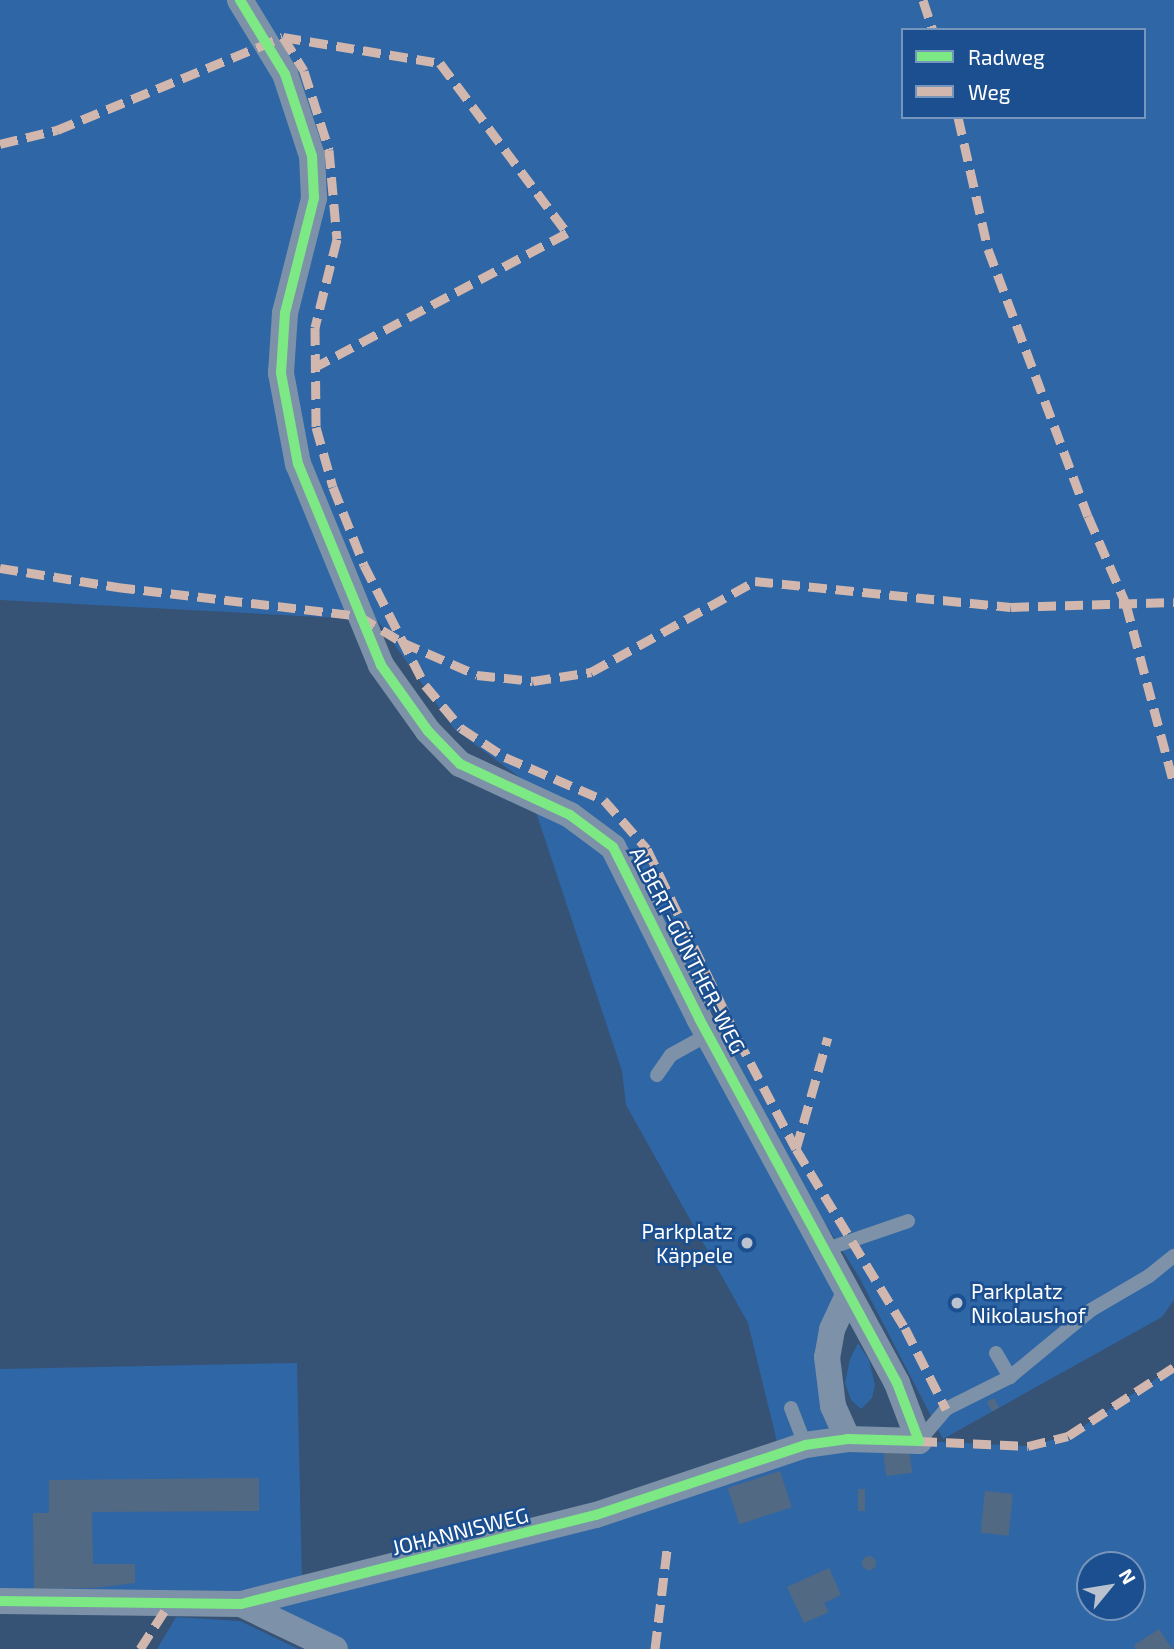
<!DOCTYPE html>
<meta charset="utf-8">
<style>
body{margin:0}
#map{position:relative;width:1174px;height:1649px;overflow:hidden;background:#365274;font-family:"Exo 2",sans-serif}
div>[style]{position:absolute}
.green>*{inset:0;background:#2f66a5}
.building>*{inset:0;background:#526984;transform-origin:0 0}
.round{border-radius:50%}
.service>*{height:14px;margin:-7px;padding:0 7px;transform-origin:7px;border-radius:7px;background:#7d92a8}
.minor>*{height:26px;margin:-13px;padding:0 13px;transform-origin:13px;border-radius:13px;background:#7d92a8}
.quiet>*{height:9px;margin-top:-4.5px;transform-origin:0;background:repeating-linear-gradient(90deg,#d1b7ad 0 18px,transparent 0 27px)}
.cycleway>*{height:10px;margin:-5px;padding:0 5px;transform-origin:5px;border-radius:5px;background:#7ce984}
.dots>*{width:19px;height:19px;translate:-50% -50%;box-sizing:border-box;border:4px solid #1b4f8f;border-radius:50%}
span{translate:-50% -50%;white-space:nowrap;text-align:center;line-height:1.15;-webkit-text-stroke:5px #1b4f8f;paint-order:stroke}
.street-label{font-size:21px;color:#fff}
.poi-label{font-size:21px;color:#fff}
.right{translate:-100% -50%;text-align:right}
.left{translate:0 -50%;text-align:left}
.legend{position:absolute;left:901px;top:28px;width:245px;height:91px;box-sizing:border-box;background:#1b4f8f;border:2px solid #7695bc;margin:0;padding:9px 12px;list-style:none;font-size:21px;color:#fff}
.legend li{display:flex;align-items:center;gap:14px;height:35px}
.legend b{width:35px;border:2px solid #7695bc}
.north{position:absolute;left:1076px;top:1551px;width:70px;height:70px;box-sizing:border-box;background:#1b4f8f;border:2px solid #7695bc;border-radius:50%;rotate:60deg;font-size:19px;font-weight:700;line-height:28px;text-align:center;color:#fff}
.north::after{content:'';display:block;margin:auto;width:24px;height:32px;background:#b9c2ce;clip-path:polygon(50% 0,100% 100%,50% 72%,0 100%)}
</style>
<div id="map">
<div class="green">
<div style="clip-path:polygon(evenodd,0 0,1174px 0,1174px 1300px,1162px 1317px,943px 1439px,859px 1277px,785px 1160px,712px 1010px,699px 1018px,841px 1306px,839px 1423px,919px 1441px,1028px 1446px,1068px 1436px,1174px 1367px,1174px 1649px,335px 1649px,241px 1604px,0 1601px,0 1369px,297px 1363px,302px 1579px,591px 1504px,777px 1442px,748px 1323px,626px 1105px,622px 1071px,526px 782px,454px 729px,377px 620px,0 600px,0 0,903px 30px,1144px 30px,1144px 117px,903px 117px,903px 30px,0 0,1090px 1565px,1132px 1565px,1132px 1607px,1090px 1607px,1090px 1565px)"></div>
<div style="clip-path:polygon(858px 1343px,869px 1360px,875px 1385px,872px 1398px,861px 1409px,851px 1400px,845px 1383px,850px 1359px)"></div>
<div style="clip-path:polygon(176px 1617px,240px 1621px,298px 1649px,157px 1649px)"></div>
</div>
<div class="building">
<div style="left:994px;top:1398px;width:11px;height:8px;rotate:63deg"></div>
<div style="left:909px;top:1447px;width:26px;height:26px;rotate:83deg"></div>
<div style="left:780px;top:1471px;width:38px;height:55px;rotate:72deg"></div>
<div style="clip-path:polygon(259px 1478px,259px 1511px,92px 1512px,93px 1564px,135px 1564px,135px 1583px,93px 1588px,34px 1589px,33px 1513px,49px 1513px,49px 1480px)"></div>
<div style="left:858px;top:1489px;width:7px;height:22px"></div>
<div style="left:985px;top:1491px;width:28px;height:42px;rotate:6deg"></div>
<div class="round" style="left:862px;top:1556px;width:14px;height:14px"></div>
<div style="clip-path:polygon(829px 1568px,841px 1595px,824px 1603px,829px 1612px,804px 1623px,787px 1587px)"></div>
<div style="clip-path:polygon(1159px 1629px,1172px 1649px,1136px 1649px,1134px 1645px)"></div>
</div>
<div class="service">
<div style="left:657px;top:1075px;width:24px;rotate:-55deg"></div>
<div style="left:671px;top:1055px;width:43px;rotate:-28.9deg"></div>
<div style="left:824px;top:1250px;width:89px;rotate:-19deg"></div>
<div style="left:996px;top:1353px;width:28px;rotate:60deg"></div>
<div style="left:791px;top:1408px;width:40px;rotate:69deg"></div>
<div style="left:919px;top:1441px;width:42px;rotate:-49.8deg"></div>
<div style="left:946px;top:1409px;width:72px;rotate:-26.6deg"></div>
<div style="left:1010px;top:1377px;width:105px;rotate:-39.6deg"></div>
<div style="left:1091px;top:1310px;width:67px;rotate:-30.4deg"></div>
<div style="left:1149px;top:1276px;width:32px;rotate:-39deg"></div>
</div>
<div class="minor">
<div style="left:848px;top:1295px;width:38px;rotate:115deg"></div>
<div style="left:832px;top:1330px;width:27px;rotate:100deg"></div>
<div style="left:827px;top:1357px;width:49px;rotate:83deg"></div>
<div style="left:833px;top:1406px;width:36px;rotate:66deg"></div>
<div style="left:0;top:1601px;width:241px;rotate:0.7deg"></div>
<div style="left:241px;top:1604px;width:366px;rotate:-14.1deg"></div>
<div style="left:596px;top:1515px;width:220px;rotate:-18.5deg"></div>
<div style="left:805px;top:1445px;width:43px;rotate:-7.9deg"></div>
<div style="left:848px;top:1439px;width:71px;rotate:1.6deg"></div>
<div style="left:919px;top:1441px;width:62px;rotate:-110.8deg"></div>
<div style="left:897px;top:1383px;width:415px;rotate:-118.5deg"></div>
<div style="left:699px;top:1018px;width:191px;rotate:-116.7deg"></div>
<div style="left:613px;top:847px;width:54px;rotate:-143.3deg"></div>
<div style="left:570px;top:815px;width:121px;rotate:-155.1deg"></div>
<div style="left:460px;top:764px;width:46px;rotate:-134.1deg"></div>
<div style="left:428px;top:731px;width:81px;rotate:-125.5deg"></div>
<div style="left:381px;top:665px;width:217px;rotate:-112.4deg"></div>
<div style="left:298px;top:464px;width:93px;rotate:-100.6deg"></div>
<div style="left:281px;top:373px;width:60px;rotate:-86.2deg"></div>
<div style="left:285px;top:313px;width:119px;rotate:-75.8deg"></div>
<div style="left:314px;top:198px;width:42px;rotate:-92.7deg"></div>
<div style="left:312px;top:156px;width:86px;rotate:-108.2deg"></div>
<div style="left:285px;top:74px;width:87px;rotate:-121.3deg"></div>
<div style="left:241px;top:1604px;width:104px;rotate:25.6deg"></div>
</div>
<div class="quiet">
<div style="left:923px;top:0;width:32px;rotate:72deg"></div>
<div style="left:283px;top:37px;width:40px;rotate:58deg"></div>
<div style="left:304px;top:71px;width:83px;rotate:72.4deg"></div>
<div style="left:329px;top:150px;width:89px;rotate:84.9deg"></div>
<div style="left:337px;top:239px;width:91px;rotate:104deg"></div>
<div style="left:315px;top:327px;width:100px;rotate:89.4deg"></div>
<div style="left:316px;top:427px;width:62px;rotate:74.2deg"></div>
<div style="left:333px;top:487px;width:84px;rotate:68.3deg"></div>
<div style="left:364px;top:565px;width:135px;rotate:63.1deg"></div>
<div style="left:425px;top:685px;width:56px;rotate:50.1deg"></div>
<div style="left:461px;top:728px;width:53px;rotate:33.4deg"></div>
<div style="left:505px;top:757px;width:108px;rotate:23.5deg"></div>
<div style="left:604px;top:800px;width:65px;rotate:48.7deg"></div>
<div style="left:647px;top:849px;width:211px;rotate:64.4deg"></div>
<div style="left:738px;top:1039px;width:124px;rotate:62.2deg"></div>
<div style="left:796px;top:1149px;width:210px;rotate:58.7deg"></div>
<div style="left:905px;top:1328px;width:91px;rotate:63.2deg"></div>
<div style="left:958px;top:117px;width:135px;rotate:77.2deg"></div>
<div style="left:988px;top:249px;width:285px;rotate:69.5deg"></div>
<div style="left:1088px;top:516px;width:96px;rotate:66.6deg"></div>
<div style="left:1126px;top:604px;width:187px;rotate:75.1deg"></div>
<div style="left:0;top:144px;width:59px;rotate:-13.8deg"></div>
<div style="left:57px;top:130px;width:244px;rotate:-22.4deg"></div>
<div style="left:283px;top:37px;width:159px;rotate:9.4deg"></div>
<div style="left:440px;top:63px;width:212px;rotate:53.2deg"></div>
<div style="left:567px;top:233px;width:283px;rotate:152deg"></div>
<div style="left:0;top:568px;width:119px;rotate:9.2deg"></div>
<div style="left:117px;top:587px;width:244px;rotate:6.8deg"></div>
<div style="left:359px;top:616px;width:50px;rotate:31.2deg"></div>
<div style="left:402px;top:642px;width:82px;rotate:23.7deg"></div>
<div style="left:477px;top:675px;width:56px;rotate:6.1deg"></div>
<div style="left:533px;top:681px;width:59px;rotate:-8.8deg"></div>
<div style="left:591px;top:672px;width:188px;rotate:-29deg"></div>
<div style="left:755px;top:581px;width:257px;rotate:5.8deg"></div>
<div style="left:1011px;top:607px;width:163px;rotate:-1.8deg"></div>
<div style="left:796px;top:1149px;width:116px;rotate:-74.1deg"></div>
<div style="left:919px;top:1441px;width:109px;rotate:2.6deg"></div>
<div style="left:1028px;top:1446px;width:41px;rotate:-14deg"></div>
<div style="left:1068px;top:1436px;width:126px;rotate:-33.1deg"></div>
<div style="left:140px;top:1649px;width:54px;rotate:-57.2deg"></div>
<div style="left:655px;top:1649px;width:100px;rotate:-83.1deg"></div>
</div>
<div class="cycleway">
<div style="left:0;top:1601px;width:241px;rotate:0.7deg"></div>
<div style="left:241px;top:1604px;width:366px;rotate:-14.1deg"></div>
<div style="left:596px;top:1515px;width:220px;rotate:-18.5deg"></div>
<div style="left:805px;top:1445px;width:43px;rotate:-7.9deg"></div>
<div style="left:848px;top:1439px;width:71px;rotate:1.6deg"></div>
<div style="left:919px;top:1441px;width:62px;rotate:-110.8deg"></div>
<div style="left:897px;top:1383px;width:415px;rotate:-118.5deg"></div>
<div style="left:699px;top:1018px;width:191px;rotate:-116.7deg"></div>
<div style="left:613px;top:847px;width:54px;rotate:-143.3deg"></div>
<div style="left:570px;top:815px;width:121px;rotate:-155.1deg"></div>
<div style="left:460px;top:764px;width:46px;rotate:-134.1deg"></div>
<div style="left:428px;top:731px;width:81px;rotate:-125.5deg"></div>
<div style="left:381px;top:665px;width:217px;rotate:-112.4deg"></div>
<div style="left:298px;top:464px;width:93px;rotate:-100.6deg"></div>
<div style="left:281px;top:373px;width:60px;rotate:-86.2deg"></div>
<div style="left:285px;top:313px;width:119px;rotate:-75.8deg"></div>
<div style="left:314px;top:198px;width:42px;rotate:-92.7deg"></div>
<div style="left:312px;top:156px;width:86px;rotate:-108.2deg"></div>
<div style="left:285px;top:74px;width:87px;rotate:-121.3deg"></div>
</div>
<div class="dots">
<div style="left:747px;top:1243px;background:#b9c2ce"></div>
<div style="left:957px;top:1303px;background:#b9c2ce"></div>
</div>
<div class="street-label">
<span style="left:688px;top:950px;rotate:63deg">ALBERT-GÜNTHER-WEG</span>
<span style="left:460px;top:1531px;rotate:-14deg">JOHANNISWEG</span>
</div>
<div class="poi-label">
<span class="right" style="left:733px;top:1243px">Parkplatz<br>Käppele</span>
<span class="left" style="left:971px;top:1303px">Parkplatz<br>Nikolaushof</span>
</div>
<ul class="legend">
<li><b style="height:9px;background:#7ce984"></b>Radweg</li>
<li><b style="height:9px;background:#d1b7ad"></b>Weg</li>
</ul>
<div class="north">N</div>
</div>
